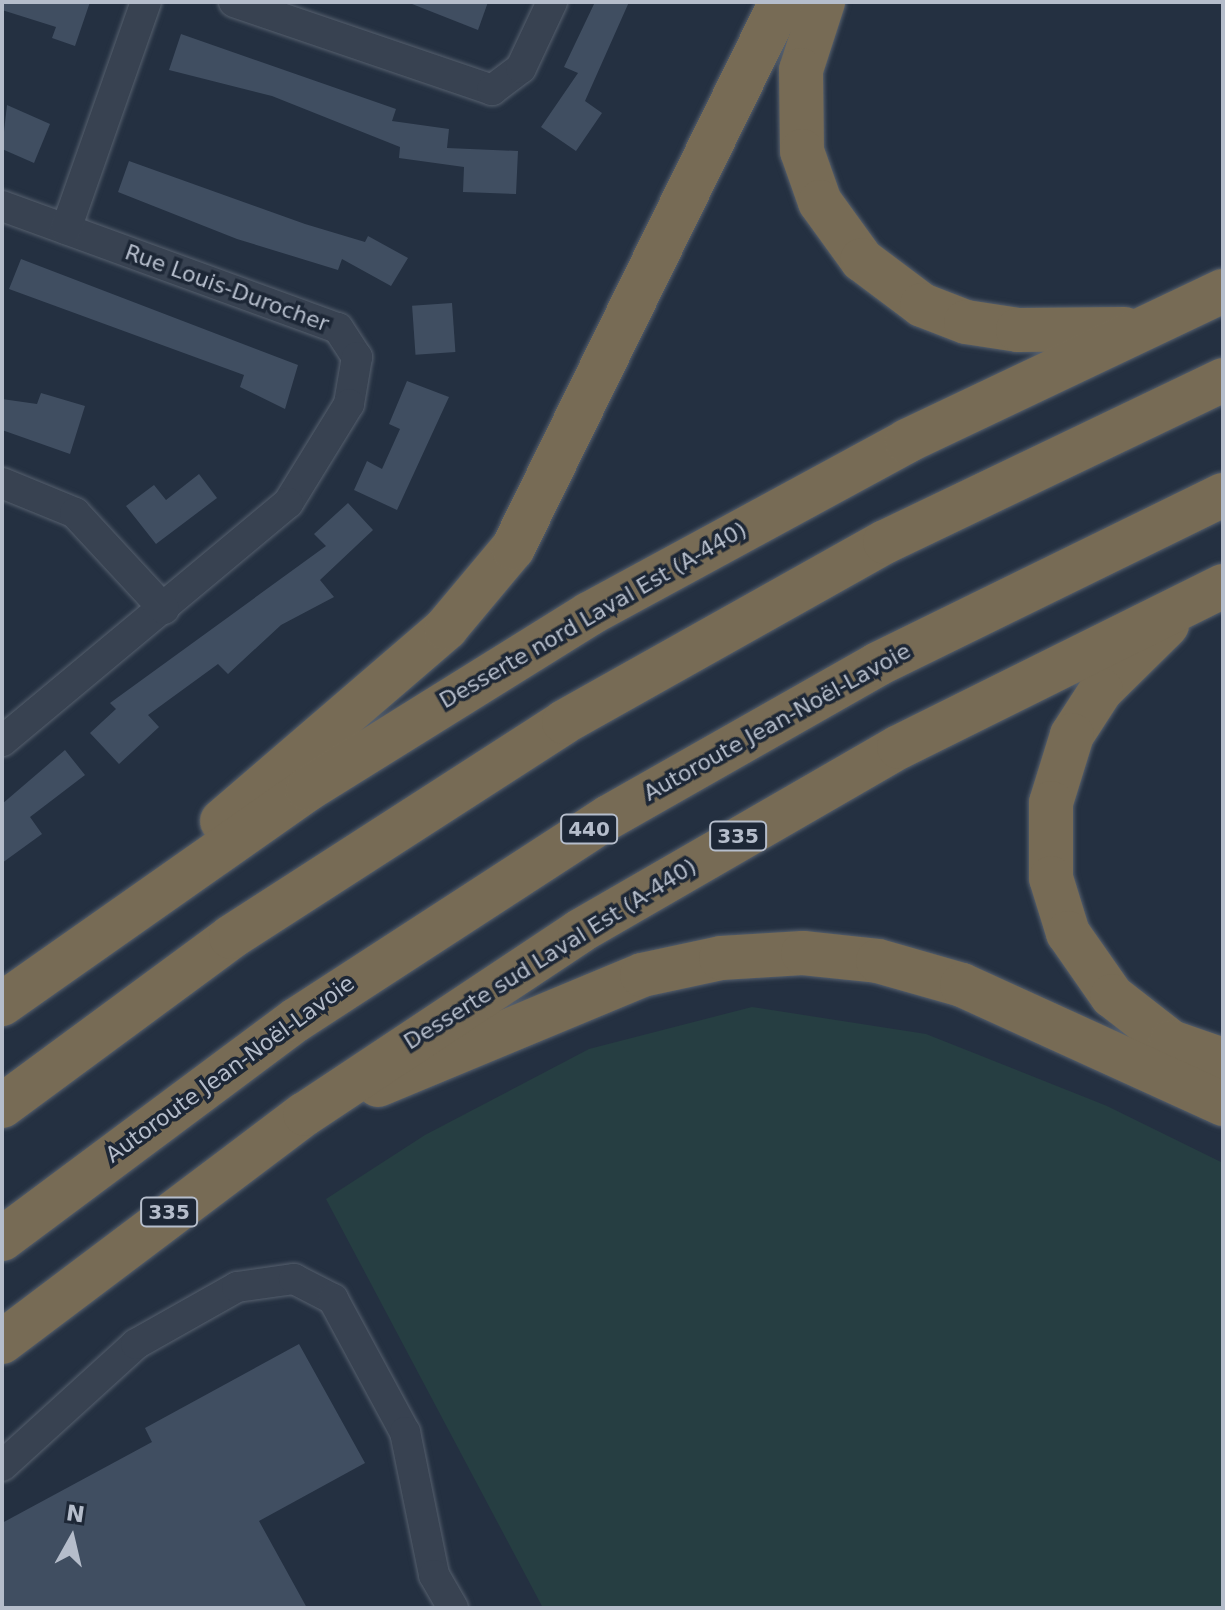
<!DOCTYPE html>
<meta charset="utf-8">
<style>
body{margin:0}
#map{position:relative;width:1225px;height:1610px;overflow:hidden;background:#243041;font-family:"DejaVu Sans",sans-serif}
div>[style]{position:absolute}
.green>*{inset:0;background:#263e42}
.building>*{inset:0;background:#404e61;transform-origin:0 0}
.roads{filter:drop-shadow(0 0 2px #56606e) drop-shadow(0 0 2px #56606e)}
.minor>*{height:30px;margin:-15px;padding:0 15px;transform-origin:15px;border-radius:15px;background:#384251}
.highway>*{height:44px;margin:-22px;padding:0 22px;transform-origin:22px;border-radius:22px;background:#776b55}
span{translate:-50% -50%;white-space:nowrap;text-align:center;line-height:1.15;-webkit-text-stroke:7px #1d2736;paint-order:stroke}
.shield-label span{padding:2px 6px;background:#1d2736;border:2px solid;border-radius:6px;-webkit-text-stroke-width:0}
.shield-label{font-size:20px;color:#b5bdcb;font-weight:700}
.street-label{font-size:22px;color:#b5bdcb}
.frame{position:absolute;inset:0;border:4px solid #b5bdcb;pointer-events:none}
.north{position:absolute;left:32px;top:1498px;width:80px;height:80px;-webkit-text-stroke:6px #1d2736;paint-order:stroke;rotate:8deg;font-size:22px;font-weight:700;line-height:32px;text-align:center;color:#b5bdcb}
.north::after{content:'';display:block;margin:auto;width:28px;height:36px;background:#b5bdcb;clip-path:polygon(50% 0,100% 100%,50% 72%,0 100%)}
</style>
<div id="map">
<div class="green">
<div style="clip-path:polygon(752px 1007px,926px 1034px,1107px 1106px,1223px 1163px,1223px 1608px,543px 1608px,326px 1199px,425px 1135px,589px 1049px)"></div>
</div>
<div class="building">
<div style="clip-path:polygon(2px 2px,90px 2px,75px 46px,52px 38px,56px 27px,2px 10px)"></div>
<div style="clip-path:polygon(407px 2px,488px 2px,478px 30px)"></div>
<div style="clip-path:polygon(595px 2px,629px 2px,585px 101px,602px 113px,576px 151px,541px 127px,578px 73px,564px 67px)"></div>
<div style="clip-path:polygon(181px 34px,396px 109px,392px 121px,449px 129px,447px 148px,518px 151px,516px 194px,463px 192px,464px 167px,399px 158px,400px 147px,272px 96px,169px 70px)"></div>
<div style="clip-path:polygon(7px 105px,50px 124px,34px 163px,2px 149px)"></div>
<div style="clip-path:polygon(129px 161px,305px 224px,365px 242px,368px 236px,408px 258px,391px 286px,342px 259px,338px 270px,237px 239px,118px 192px)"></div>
<div style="clip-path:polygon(21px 259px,298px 365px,285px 409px,240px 387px,244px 375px,9px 289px)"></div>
<div style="left:452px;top:303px;width:49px;height:40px;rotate:86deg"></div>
<div style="clip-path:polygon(407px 381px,449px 397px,397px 510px,354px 490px,367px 461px,382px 469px,400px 429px,389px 424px)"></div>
<div style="clip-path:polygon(41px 393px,85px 406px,70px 454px,2px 430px,2px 399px,37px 404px)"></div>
<div style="clip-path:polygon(199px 474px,217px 498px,156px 544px,126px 506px,154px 485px,166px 500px)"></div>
<div style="clip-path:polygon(348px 503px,373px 530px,320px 580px,334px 597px,281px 625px,228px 674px,218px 664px,148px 715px,159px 727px,119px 764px,90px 733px,116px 709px,110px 703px,326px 546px,314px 534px)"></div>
<div style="clip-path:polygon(65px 750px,85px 775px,30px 817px,42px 834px,2px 863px,2px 804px)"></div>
<div style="clip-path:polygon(299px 1344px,365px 1463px,259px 1521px,307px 1608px,2px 1608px,2px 1523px,152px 1442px,145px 1428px)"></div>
</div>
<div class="roads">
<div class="minor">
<div style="left:234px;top:2px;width:273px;rotate:18.8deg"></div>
<div style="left:492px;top:90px;width:36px;rotate:-37deg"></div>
<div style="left:521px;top:68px;width:73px;rotate:-64.8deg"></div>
<div style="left:2px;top:206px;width:357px;rotate:20deg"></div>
<div style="left:338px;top:328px;width:35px;rotate:57deg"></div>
<div style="left:357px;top:357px;width:48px;rotate:99.7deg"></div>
<div style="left:349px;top:404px;width:116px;rotate:121.6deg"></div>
<div style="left:288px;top:503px;width:372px;rotate:140.2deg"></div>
<div style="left:66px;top:229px;width:241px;rotate:-70.6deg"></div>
<div style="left:2px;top:483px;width:79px;rotate:22.3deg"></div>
<div style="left:75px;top:513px;width:131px;rotate:47.2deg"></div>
<div style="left:2px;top:1466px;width:181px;rotate:-42.3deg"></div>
<div style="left:136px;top:1344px;width:116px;rotate:-29.4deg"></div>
<div style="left:237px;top:1287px;width:58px;rotate:-8deg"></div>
<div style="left:294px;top:1279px;width:44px;rotate:27.1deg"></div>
<div style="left:333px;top:1299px;width:151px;rotate:61.6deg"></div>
<div style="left:405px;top:1432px;width:146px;rotate:78.5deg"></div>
<div style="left:434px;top:1575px;width:38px;rotate:60deg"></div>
</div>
<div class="highway">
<div style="left:823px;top:2px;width:71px;rotate:107.9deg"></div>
<div style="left:801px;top:70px;width:81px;rotate:89.3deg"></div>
<div style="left:802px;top:151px;width:54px;rotate:70.6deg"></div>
<div style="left:820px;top:202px;width:72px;rotate:54.1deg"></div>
<div style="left:862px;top:260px;width:75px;rotate:36.9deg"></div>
<div style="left:922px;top:305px;width:47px;rotate:21.1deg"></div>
<div style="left:966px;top:322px;width:53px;rotate:8.7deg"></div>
<div style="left:1018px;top:330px;width:107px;rotate:-0.5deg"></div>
<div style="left:1167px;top:625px;width:93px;rotate:135.4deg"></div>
<div style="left:1101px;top:690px;width:54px;rotate:122.8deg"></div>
<div style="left:1072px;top:735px;width:71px;rotate:107.2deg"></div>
<div style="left:1051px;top:803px;width:75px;rotate:90deg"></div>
<div style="left:1051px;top:878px;width:58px;rotate:72.8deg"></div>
<div style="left:1068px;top:933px;width:77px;rotate:55.1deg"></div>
<div style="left:1112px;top:996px;width:75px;rotate:37.9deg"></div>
<div style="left:1171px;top:1042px;width:55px;rotate:19.1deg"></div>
<div style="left:222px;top:821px;width:296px;rotate:-40.7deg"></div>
<div style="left:446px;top:628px;width:104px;rotate:-50.1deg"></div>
<div style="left:513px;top:548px;width:608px;rotate:-63.86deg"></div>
<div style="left:2px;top:1004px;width:374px;rotate:-35.1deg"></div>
<div style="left:308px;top:789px;width:331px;rotate:-31.9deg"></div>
<div style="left:589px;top:614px;width:362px;rotate:-28.5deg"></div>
<div style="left:907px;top:441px;width:350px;rotate:-25.4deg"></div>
<div style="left:378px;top:1085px;width:286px;rotate:-22.6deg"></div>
<div style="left:642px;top:975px;width:81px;rotate:-12.1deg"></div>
<div style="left:721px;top:958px;width:82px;rotate:-3.5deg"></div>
<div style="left:803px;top:953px;width:75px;rotate:6.1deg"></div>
<div style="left:878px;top:961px;width:87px;rotate:15.9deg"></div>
<div style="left:962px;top:985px;width:287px;rotate:24.5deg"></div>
<div style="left:2px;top:1106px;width:285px;rotate:-36.4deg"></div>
<div style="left:231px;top:937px;width:396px;rotate:-32.8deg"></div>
<div style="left:564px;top:722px;width:368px;rotate:-29.3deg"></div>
<div style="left:885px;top:542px;width:375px;rotate:-25.6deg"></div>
<div style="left:2px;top:1239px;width:367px;rotate:-36.7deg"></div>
<div style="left:296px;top:1020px;width:373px;rotate:-33deg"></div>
<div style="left:609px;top:817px;width:309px;rotate:-29.6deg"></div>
<div style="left:878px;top:664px;width:384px;rotate:-26.1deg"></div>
<div style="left:2px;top:1342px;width:379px;rotate:-37deg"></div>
<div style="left:305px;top:1114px;width:330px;rotate:-33.6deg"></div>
<div style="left:580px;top:931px;width:368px;rotate:-30deg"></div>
<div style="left:899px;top:747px;width:362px;rotate:-26.4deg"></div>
</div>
</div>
<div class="shield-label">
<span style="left:589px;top:829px">440</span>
<span style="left:738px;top:836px">335</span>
<span style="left:169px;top:1212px">335</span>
</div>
<div class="street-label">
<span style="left:227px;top:288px;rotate:20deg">Rue Louis-Durocher</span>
<span style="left:593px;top:615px;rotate:-30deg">Desserte nord Laval Est (A-440)</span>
<span style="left:777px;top:722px;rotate:-29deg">Autoroute Jean-Noël-Lavoie</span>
<span style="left:550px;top:954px;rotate:-32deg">Desserte sud Laval Est (A-440)</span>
<span style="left:230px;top:1069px;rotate:-36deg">Autoroute Jean-Noël-Lavoie</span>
</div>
<div class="frame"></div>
<div class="north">N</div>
</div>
